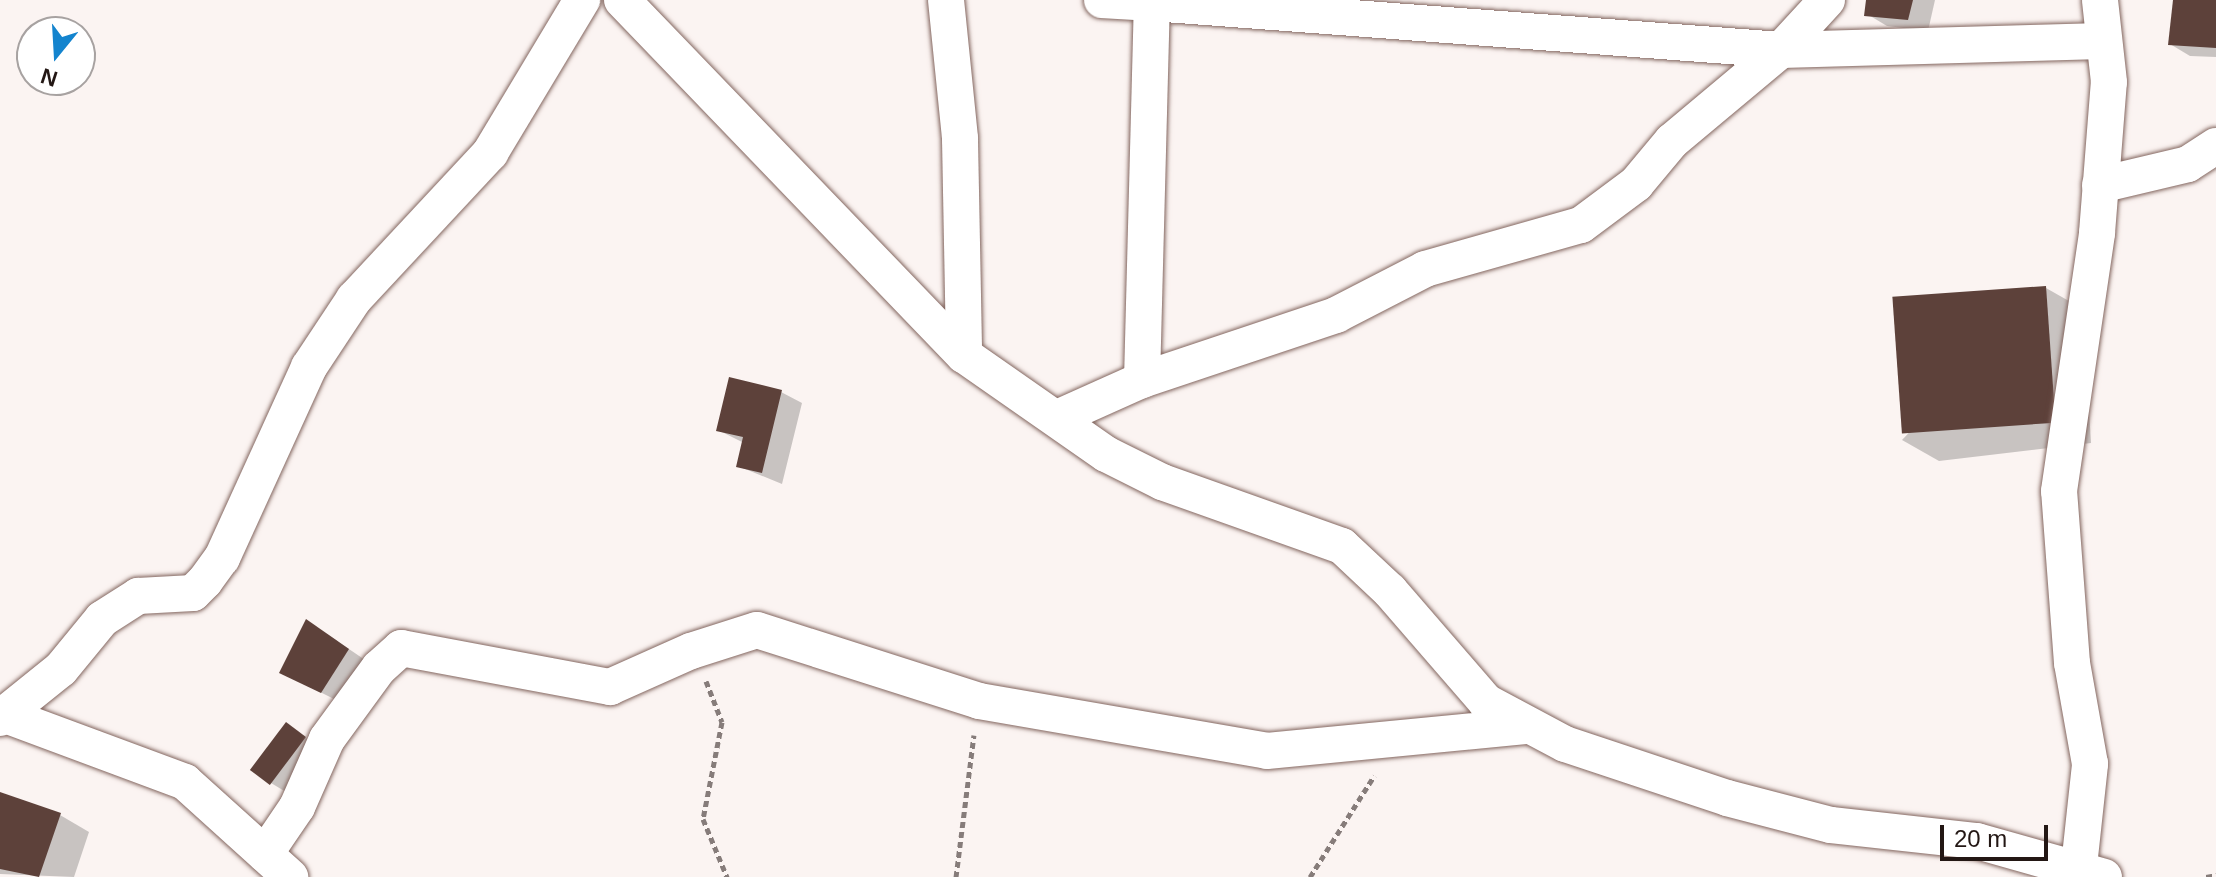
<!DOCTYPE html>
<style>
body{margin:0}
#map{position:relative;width:2216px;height:877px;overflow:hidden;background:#fbf4f2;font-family:Arial,sans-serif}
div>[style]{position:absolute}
.shadow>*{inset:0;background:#0003}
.building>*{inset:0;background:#5d413a;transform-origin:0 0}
.path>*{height:5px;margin-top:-2.5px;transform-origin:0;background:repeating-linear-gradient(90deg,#867c7a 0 6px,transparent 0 10px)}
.roads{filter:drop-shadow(0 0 2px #83665f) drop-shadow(0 0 2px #83665f)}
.minor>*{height:36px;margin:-18px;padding:0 18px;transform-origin:18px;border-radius:18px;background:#fff}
span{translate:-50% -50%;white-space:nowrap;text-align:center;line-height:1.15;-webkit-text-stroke:8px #fff;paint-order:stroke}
.north{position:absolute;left:16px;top:16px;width:80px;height:80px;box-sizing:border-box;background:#fff;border:2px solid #a7a2a1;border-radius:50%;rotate:198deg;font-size:22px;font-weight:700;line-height:32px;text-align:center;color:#231714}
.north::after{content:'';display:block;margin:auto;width:28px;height:36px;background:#1484ce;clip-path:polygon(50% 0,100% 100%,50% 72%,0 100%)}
.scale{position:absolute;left:1940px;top:825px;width:108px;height:36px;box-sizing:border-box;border:4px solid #231714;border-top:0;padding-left:10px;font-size:24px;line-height:28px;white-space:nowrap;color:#231714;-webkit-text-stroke:6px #fff;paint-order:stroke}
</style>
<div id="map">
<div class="shadow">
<div style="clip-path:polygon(1868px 0,1935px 0,1928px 31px,1887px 26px,1867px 14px)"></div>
<div style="clip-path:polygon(2175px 0,2216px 0,2216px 57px,2190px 56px,2170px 44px)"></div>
<div style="clip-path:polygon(2046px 288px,2083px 309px,2091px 443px,1939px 461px,1902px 440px)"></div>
<div style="clip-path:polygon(781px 392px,802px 403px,782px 484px,738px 466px,744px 443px,718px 430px)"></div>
<div style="clip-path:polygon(327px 634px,368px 662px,342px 703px,302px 683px)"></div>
<div style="clip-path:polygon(286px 725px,325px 750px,291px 795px,271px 783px)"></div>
<div style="clip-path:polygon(0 795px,60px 815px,89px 832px,74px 877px,0 874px)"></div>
</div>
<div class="building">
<div style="clip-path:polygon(1866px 0,1913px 0,1908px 20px,1864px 16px)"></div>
<div style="clip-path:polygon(2173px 0,2216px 0,2216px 48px,2168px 45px)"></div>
<div style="left:2046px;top:286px;width:137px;height:154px;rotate:86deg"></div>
<div style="clip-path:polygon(729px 377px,782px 390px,762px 473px,736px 467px,743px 437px,716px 431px)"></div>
<div style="clip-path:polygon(306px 619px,349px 649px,321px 693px,279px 673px)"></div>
<div style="left:286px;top:722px;width:25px;height:60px;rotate:37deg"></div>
<div style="clip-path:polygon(0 792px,61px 813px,39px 877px,0 869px)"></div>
</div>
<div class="path">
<div style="left:706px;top:681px;width:44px;rotate:68.7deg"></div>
<div style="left:722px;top:722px;width:99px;rotate:101.1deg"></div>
<div style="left:703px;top:819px;width:63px;rotate:67.5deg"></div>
<div style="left:956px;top:877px;width:143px;rotate:-82.8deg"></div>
<div style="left:1310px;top:877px;width:120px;rotate:-57.6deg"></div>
<div style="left:2206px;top:877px;width:10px;rotate:-11deg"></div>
</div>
<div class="roads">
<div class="minor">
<div style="left:622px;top:0;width:493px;rotate:46.1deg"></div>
<div style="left:964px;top:355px;width:173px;rotate:34.9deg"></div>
<div style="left:1106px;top:454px;width:63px;rotate:26.6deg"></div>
<div style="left:1162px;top:482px;width:191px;rotate:19.6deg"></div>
<div style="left:1342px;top:546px;width:66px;rotate:43.2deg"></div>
<div style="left:1390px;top:591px;width:147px;rotate:49.1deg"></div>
<div style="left:1486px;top:702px;width:89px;rotate:28deg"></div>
<div style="left:1565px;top:744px;width:171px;rotate:18.4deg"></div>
<div style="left:1727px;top:798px;width:107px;rotate:14.6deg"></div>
<div style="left:1831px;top:825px;width:147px;rotate:6.3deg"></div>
<div style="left:1977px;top:841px;width:132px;rotate:15.8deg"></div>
<div style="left:946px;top:0;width:140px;rotate:84.2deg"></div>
<div style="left:960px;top:139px;width:216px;rotate:88.9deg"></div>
<div style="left:1102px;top:0;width:50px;rotate:3.4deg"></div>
<div style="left:2100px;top:185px;width:90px;rotate:-13.4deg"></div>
<div style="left:2188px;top:164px;width:33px;rotate:-33deg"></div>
<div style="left:1142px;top:380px;width:377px;rotate:-88.5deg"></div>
<div style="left:1152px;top:3px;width:631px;rotate:4.27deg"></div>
<div style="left:1781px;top:50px;width:321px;rotate:-1.6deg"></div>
<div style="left:1057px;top:418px;width:93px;rotate:-24.1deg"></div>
<div style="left:1142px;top:380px;width:205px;rotate:-18.5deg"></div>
<div style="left:1336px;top:315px;width:100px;rotate:-27.3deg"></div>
<div style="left:1425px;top:269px;width:162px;rotate:-15.8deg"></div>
<div style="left:1581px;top:225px;width:69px;rotate:-36.7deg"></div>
<div style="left:1636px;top:184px;width:56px;rotate:-50.1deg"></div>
<div style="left:1672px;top:141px;width:142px;rotate:-39.9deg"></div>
<div style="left:1781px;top:50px;width:68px;rotate:-47.4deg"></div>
<div style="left:5px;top:715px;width:192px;rotate:20.4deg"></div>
<div style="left:185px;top:782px;width:142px;rotate:42.1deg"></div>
<div style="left:0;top:718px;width:78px;rotate:-38.8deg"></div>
<div style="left:61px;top:669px;width:65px;rotate:-50.6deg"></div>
<div style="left:102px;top:619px;width:43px;rotate:-32.6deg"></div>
<div style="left:138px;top:596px;width:55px;rotate:-3.1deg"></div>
<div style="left:193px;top:593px;width:17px;rotate:-45deg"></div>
<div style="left:205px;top:581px;width:29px;rotate:-54deg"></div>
<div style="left:222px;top:558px;width:210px;rotate:-65.5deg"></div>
<div style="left:309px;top:367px;width:82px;rotate:-56.5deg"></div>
<div style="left:354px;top:299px;width:200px;rotate:-47deg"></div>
<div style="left:490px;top:153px;width:179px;rotate:-59deg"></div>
<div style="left:265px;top:854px;width:57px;rotate:-55.8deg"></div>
<div style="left:297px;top:807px;width:74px;rotate:-66.2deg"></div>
<div style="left:327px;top:739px;width:88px;rotate:-53.8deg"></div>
<div style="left:379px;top:668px;width:30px;rotate:-42deg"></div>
<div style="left:401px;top:648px;width:213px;rotate:10.6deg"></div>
<div style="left:610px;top:687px;width:89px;rotate:-24deg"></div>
<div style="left:691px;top:651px;width:69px;rotate:-17.7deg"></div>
<div style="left:757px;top:630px;width:233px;rotate:17.7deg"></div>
<div style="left:979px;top:701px;width:292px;rotate:9.8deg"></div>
<div style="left:1267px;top:751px;width:262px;rotate:-5.5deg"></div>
<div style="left:2079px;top:866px;width:103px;rotate:-83.8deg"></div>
<div style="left:2090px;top:764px;width:103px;rotate:-100.1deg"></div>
<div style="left:2072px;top:663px;width:172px;rotate:-94.3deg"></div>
<div style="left:2059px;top:491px;width:261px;rotate:-81.6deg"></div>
<div style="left:2097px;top:233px;width:151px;rotate:-85.5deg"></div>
<div style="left:2109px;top:82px;width:82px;rotate:-96.3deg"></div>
</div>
</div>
<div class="north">N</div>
<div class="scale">20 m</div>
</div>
